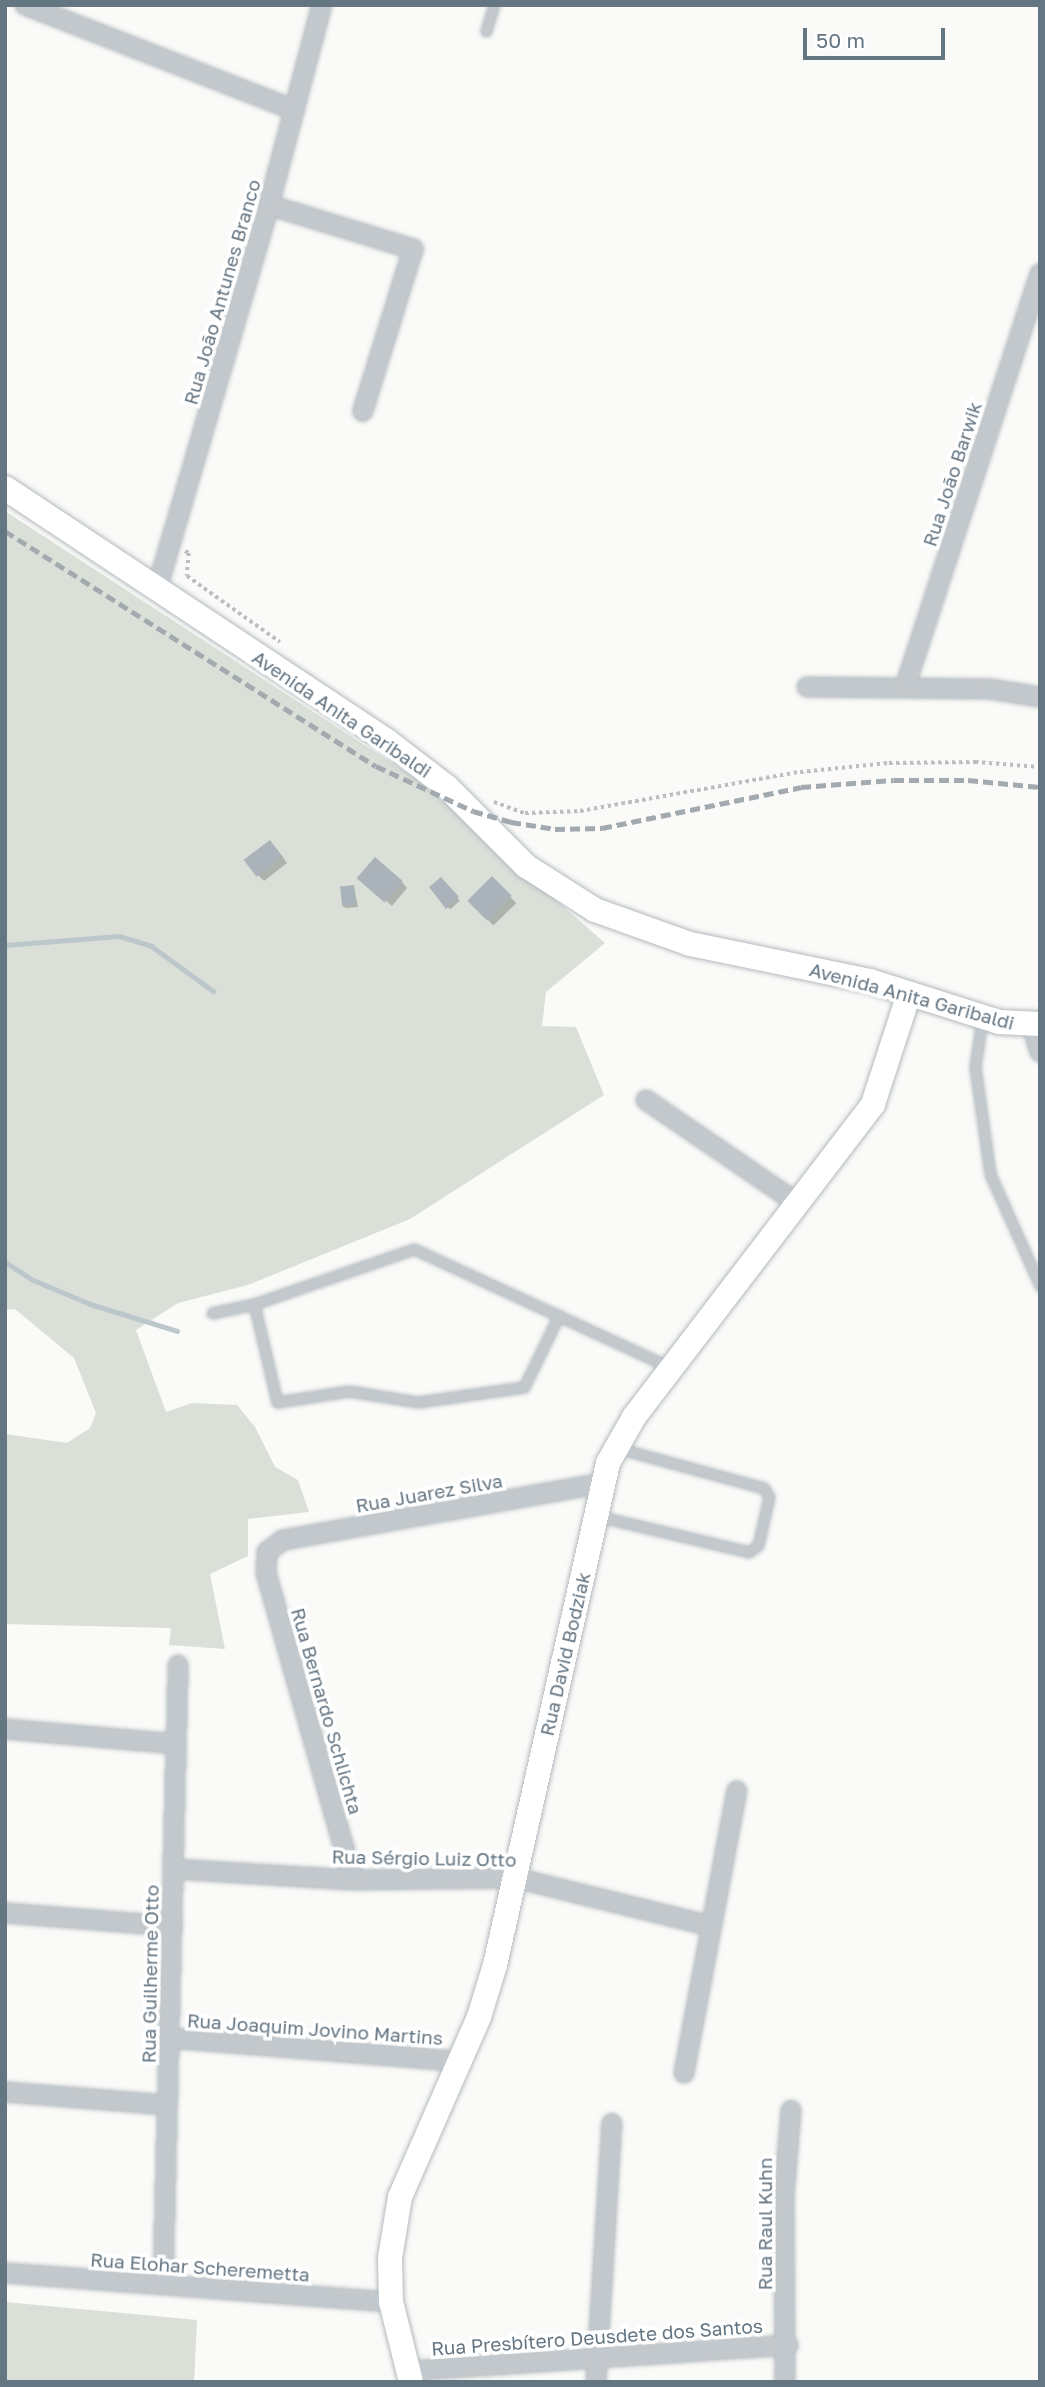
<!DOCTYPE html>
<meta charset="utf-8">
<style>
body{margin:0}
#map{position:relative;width:1045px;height:2387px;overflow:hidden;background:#fafaf8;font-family:"Golos Text",sans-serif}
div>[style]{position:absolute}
.green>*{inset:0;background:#dadfd7}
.shadow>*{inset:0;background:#0003;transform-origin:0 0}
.stream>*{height:5px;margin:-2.5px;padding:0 2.5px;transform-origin:2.5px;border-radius:2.5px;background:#bbc7cb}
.building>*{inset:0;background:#aab3b9;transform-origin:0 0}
.path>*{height:3.5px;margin-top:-1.75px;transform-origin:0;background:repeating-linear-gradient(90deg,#bbbfc2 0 3.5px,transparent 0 7px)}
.roads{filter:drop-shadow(0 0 2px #b3babf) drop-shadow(0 0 2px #b3babf)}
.lane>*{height:9px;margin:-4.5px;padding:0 4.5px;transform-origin:4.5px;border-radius:4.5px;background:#c3c8cc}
.street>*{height:18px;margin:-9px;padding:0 9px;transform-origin:9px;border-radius:9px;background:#c3c8cc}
.secondary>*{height:24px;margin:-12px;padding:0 12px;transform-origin:12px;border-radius:12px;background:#fff}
.rail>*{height:5px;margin-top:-2.5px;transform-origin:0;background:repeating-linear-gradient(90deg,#a2aab0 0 10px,transparent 0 15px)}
span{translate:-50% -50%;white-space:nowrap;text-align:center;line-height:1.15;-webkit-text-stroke:7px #fff;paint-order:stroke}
.street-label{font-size:19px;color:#657683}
.frame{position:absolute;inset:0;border:7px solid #657683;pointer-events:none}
.scale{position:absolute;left:803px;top:28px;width:142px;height:32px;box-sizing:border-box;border:4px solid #657683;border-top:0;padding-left:9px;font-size:21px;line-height:24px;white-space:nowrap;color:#657683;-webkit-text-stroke:5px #fff;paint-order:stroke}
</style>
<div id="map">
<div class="green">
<div style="clip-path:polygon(5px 511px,418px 780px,605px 943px,546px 992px,542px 1026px,576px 1027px,604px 1095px,410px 1219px,248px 1285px,178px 1303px,136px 1330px,166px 1412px,192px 1403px,237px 1405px,255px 1427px,275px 1467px,298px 1480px,309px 1512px,248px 1519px,248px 1556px,210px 1574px,225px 1649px,169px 1645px,171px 1628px,5px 1624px,5px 1434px,67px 1443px,90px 1428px,96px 1413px,74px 1358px,15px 1309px,5px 1310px)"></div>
<div style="clip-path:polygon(5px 2302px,197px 2320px,194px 2382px,5px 2382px)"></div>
</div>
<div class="shadow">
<div style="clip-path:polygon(276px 848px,287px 863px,264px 881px,258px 875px)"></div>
<div style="left:492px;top:878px;width:35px;height:32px;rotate:46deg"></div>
<div style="left:441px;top:880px;width:28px;height:13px;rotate:48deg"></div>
<div style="clip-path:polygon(402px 882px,407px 888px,392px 906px,365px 883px)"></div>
<div style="clip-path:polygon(354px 887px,358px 907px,346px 908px,343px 906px)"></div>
</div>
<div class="stream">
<div style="left:5px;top:945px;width:114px;rotate:-4.5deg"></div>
<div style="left:119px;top:936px;width:34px;rotate:17deg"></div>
<div style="left:151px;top:946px;width:77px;rotate:36deg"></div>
<div style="left:5px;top:1262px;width:33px;rotate:33deg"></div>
<div style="left:33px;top:1280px;width:62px;rotate:22.8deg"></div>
<div style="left:90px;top:1304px;width:91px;rotate:17.2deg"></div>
</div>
<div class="building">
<div style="left:270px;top:840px;width:21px;height:33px;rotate:53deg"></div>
<div style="left:375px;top:857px;width:37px;height:28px;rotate:41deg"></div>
<div style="left:492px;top:876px;width:28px;height:35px;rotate:45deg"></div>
<div style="clip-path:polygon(441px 877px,459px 897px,446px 909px,429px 887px)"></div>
<div style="left:354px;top:885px;width:20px;height:14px;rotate:84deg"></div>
</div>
<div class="path">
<div style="left:185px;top:551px;width:4px;rotate:27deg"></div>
<div style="left:189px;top:553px;width:23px;rotate:95deg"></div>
<div style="left:187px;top:576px;width:114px;rotate:35.4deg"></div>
<div style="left:494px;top:802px;width:33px;rotate:20deg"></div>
<div style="left:525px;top:813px;width:55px;rotate:-2.1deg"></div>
<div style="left:580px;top:811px;width:223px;rotate:-10.1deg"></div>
<div style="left:800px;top:772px;width:89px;rotate:-5.8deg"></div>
<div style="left:889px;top:763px;width:86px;rotate:-0.7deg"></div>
<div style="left:975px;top:762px;width:65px;rotate:4.4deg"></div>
</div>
<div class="roads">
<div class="lane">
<div style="left:486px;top:31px;width:27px;rotate:-73deg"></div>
<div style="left:982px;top:1019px;width:49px;rotate:98.3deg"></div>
<div style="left:975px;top:1067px;width:108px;rotate:82deg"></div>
<div style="left:990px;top:1174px;width:123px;rotate:65.9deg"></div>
<div style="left:254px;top:1304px;width:101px;rotate:76.8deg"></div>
<div style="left:277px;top:1402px;width:73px;rotate:-8.7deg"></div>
<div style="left:349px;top:1391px;width:70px;rotate:9.1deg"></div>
<div style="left:418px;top:1402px;width:107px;rotate:-8.1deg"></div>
<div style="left:524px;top:1387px;width:80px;rotate:-64.1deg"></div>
<div style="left:212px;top:1313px;width:43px;rotate:-12.1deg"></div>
<div style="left:254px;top:1304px;width:169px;rotate:-19deg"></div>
<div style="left:414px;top:1249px;width:281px;rotate:24.8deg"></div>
<div style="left:597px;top:1516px;width:156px;rotate:13.3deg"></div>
<div style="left:749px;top:1552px;width:11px;rotate:-38deg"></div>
<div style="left:758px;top:1545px;width:49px;rotate:-77.1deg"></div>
<div style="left:769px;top:1497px;width:10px;rotate:-119deg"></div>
<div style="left:764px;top:1488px;width:149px;rotate:-164.8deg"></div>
</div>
<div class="street">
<div style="left:25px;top:5px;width:289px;rotate:21.3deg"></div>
<div style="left:269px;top:205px;width:151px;rotate:17deg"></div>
<div style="left:413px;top:249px;width:170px;rotate:107.2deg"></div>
<div style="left:157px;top:589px;width:400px;rotate:-73.7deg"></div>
<div style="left:269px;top:205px;width:207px;rotate:-75.2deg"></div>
<div style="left:807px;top:687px;width:183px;rotate:0.6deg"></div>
<div style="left:990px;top:689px;width:51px;rotate:9.1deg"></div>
<div style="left:905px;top:687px;width:435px;rotate:-71.9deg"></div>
<div style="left:1032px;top:1026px;width:27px;rotate:73deg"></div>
<div style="left:646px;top:1100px;width:183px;rotate:34.3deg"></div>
<div style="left:5px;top:1729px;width:172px;rotate:5deg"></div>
<div style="left:173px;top:1869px;width:180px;rotate:3.5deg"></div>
<div style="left:353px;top:1880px;width:162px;rotate:-0.7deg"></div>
<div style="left:515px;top:1878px;width:202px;rotate:13.8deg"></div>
<div style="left:353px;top:1880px;width:320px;rotate:-105.8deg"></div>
<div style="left:266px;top:1572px;width:20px;rotate:-87deg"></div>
<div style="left:267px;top:1552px;width:20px;rotate:-37deg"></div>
<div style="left:283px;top:1540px;width:325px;rotate:-10.1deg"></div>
<div style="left:5px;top:1913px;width:168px;rotate:4.5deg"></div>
<div style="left:169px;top:2038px;width:290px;rotate:4.6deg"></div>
<div style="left:684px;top:2073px;width:287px;rotate:-79.4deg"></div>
<div style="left:5px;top:2092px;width:163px;rotate:4.6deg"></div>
<div style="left:5px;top:2273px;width:387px;rotate:4.3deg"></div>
<div style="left:163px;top:2285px;width:620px;rotate:-88.61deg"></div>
<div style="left:408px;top:2371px;width:381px;rotate:-3.9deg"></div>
<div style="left:596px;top:2382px;width:259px;rotate:-86.5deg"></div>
<div style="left:785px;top:2382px;width:186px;rotate:-90.3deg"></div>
<div style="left:784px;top:2196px;width:86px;rotate:-85.3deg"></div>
</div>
<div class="secondary">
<div style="left:5px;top:488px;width:458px;rotate:33.5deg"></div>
<div style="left:387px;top:741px;width:76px;rotate:37.5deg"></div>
<div style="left:447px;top:787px;width:112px;rotate:45deg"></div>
<div style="left:526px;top:866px;width:82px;rotate:32.5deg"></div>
<div style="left:595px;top:910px;width:101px;rotate:19.7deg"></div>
<div style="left:690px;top:944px;width:184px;rotate:11.6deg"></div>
<div style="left:870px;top:981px;width:135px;rotate:17.6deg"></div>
<div style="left:999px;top:1022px;width:41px;rotate:2.8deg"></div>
<div style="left:411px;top:2382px;width:82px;rotate:-104deg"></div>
<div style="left:391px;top:2302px;width:44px;rotate:-91.3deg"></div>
<div style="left:390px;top:2258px;width:62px;rotate:-80.7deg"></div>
<div style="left:400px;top:2197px;width:197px;rotate:-66.3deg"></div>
<div style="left:479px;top:2017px;width:54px;rotate:-72.9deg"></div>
<div style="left:495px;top:1965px;width:515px;rotate:-77.31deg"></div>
<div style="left:608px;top:1463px;width:53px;rotate:-60.5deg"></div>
<div style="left:634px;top:1417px;width:394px;rotate:-52.6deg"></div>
<div style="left:873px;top:1104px;width:116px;rotate:-71.9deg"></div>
</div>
</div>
<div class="rail">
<div style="left:5px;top:531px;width:439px;rotate:32.4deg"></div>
<div style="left:376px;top:766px;width:107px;rotate:24.9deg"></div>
<div style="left:473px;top:811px;width:40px;rotate:16deg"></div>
<div style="left:511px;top:822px;width:45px;rotate:9deg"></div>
<div style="left:555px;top:829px;width:47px;rotate:-1.2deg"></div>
<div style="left:602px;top:828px;width:203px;rotate:-11.6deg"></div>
<div style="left:801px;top:787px;width:93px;rotate:-4.3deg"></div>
<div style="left:894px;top:780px;width:74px"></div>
<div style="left:968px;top:780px;width:72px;rotate:5.6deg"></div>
</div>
<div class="street-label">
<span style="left:222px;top:292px;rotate:-74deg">Rua João Antunes Branco</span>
<span style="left:952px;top:474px;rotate:-72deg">Rua João Barwik</span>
<span style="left:342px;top:714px;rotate:34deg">Avenida Anita Garibaldi</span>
<span style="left:912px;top:996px;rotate:15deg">Avenida Anita Garibaldi</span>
<span style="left:429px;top:1493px;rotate:-10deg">Rua Juarez Silva</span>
<span style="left:565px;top:1654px;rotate:-77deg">Rua David Bodziak</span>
<span style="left:327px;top:1711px;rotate:74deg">Rua Bernardo Schlichta</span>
<span style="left:424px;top:1858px;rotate:1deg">Rua Sérgio Luiz Otto</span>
<span style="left:150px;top:1974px;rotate:-89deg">Rua Guilherme Otto</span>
<span style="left:315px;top:2029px;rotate:4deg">Rua Joaquim Jovino Martins</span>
<span style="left:765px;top:2224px;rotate:-90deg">Rua Raul Kuhn</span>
<span style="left:200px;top:2267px;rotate:4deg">Rua Elohar Scheremetta</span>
<span style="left:597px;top:2337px;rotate:-4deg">Rua Presbítero Deusdete dos Santos</span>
</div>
<div class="frame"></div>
<div class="scale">50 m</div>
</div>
